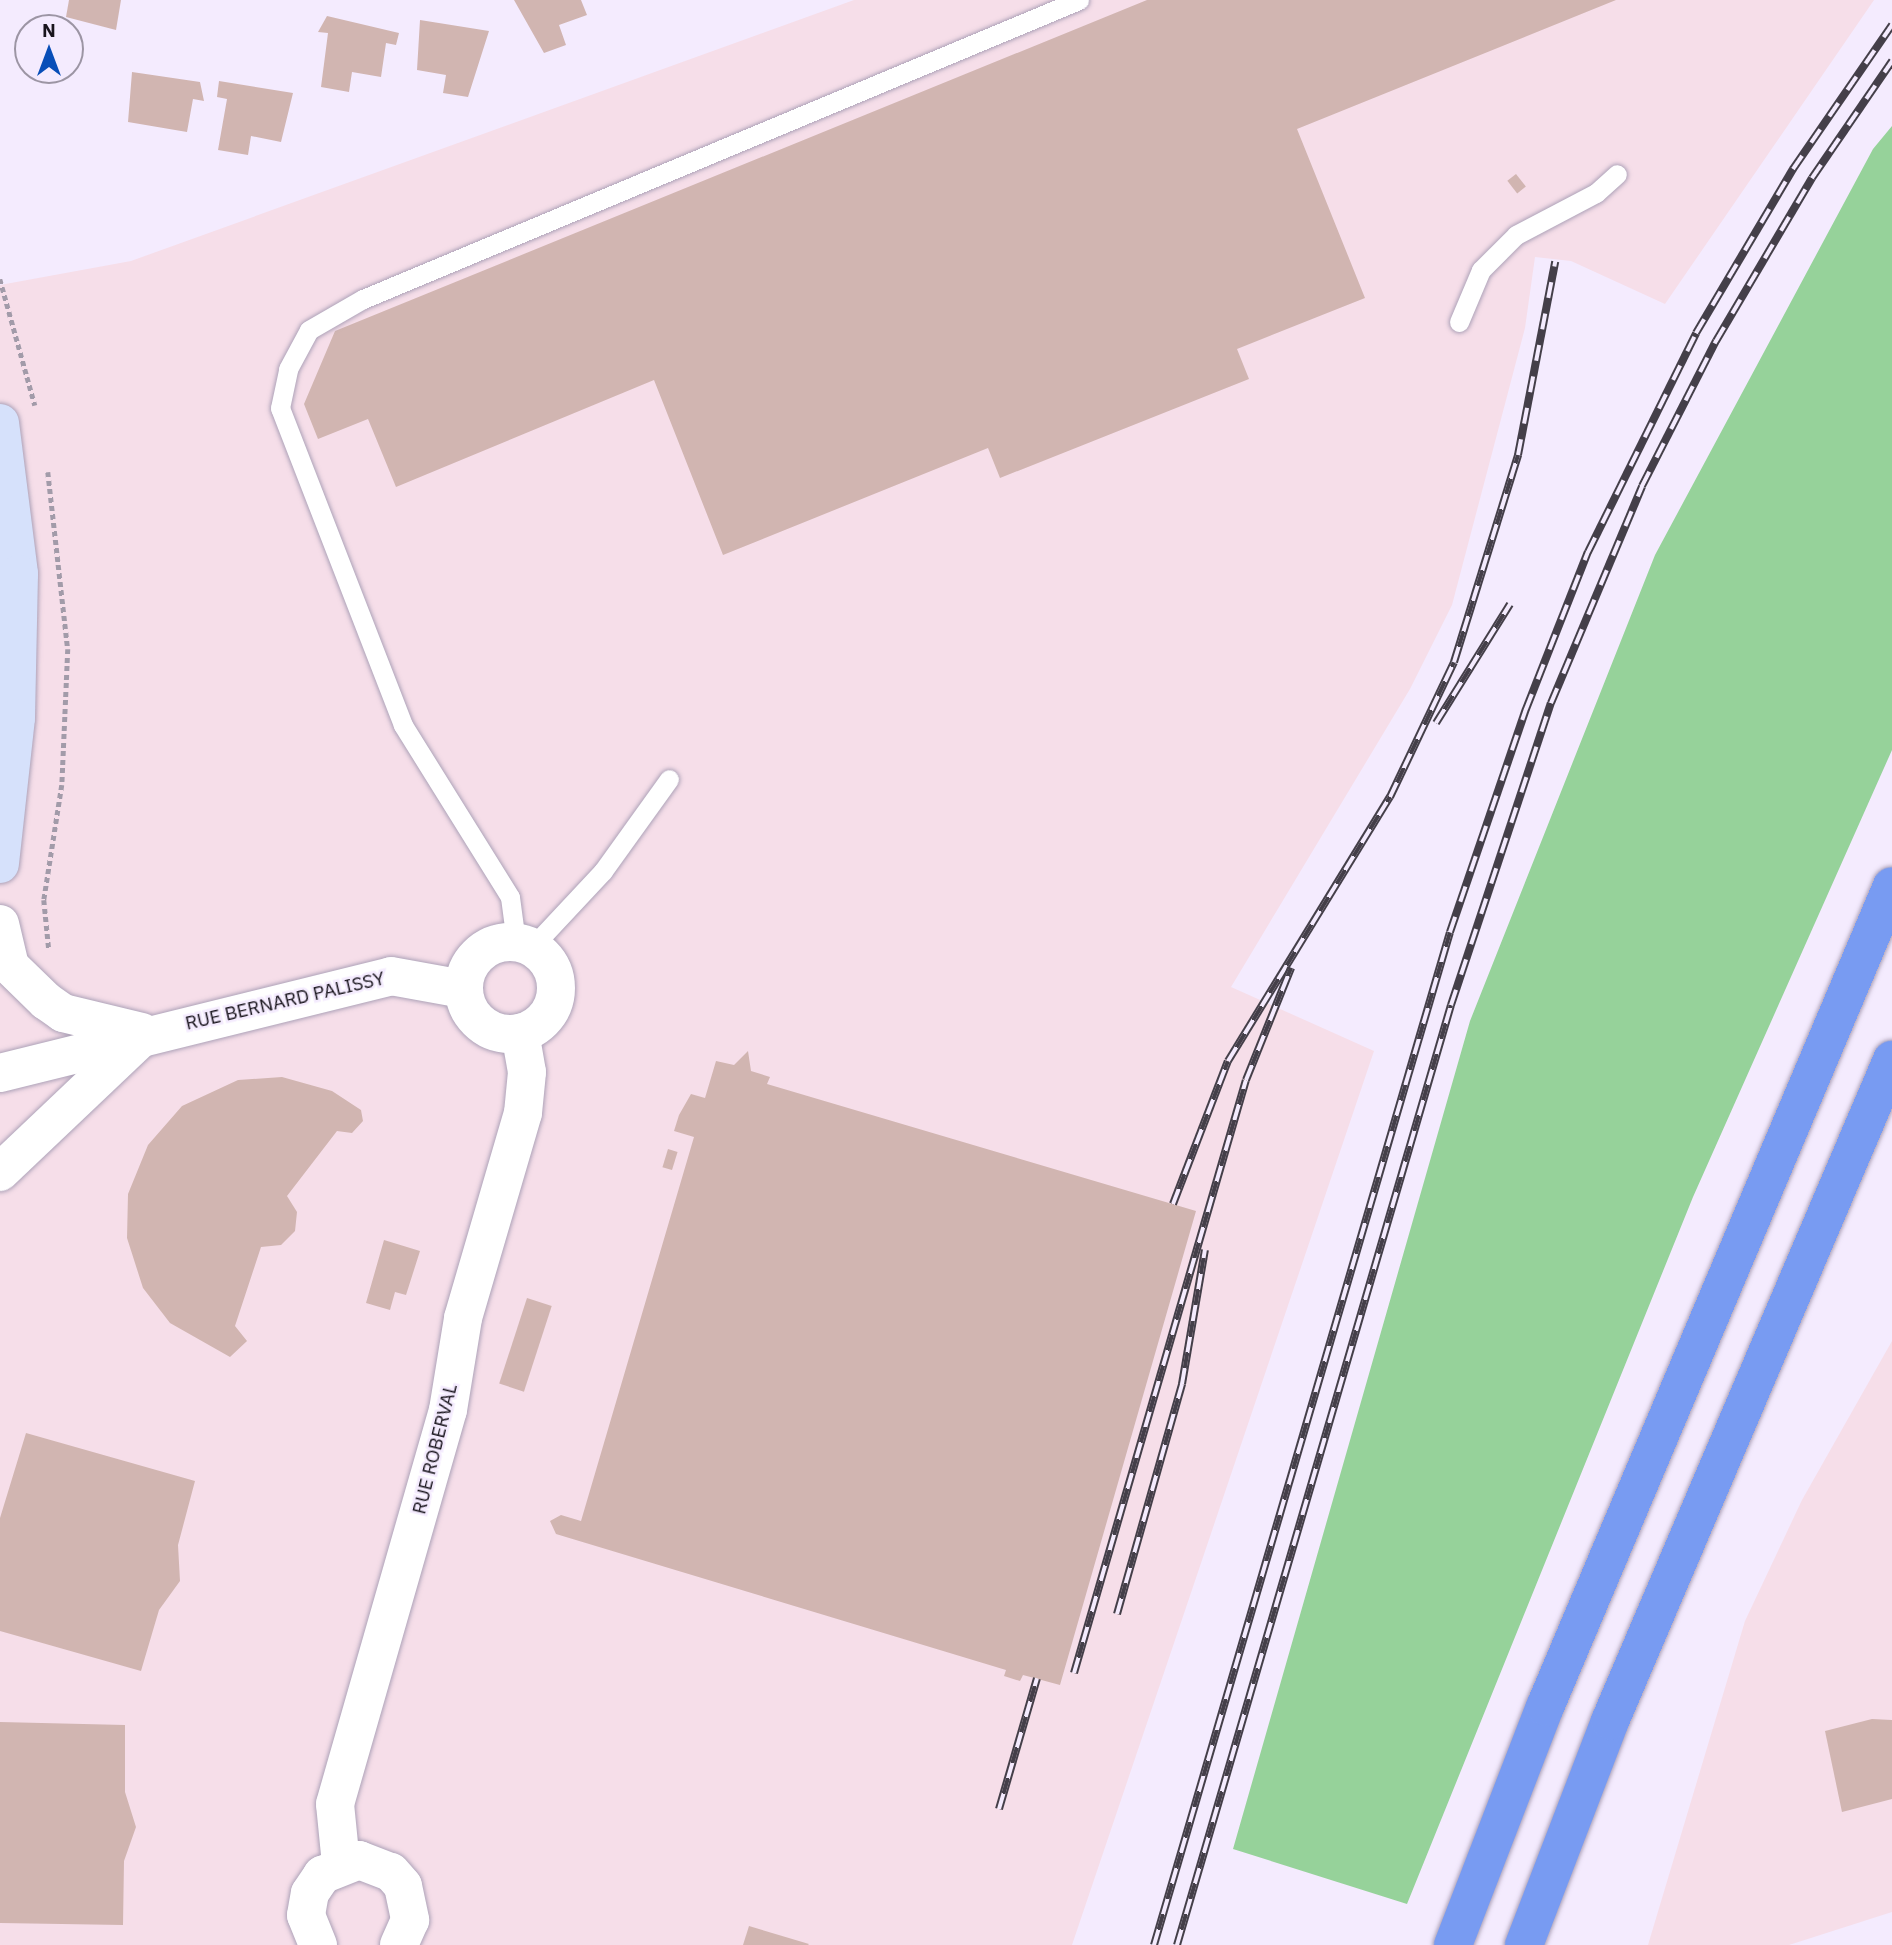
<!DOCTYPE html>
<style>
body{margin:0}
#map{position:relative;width:1892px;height:1945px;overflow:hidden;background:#f4ebfe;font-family:"IBM Plex Sans",sans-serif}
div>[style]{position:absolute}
.commercial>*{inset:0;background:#f6dee9}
.green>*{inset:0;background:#96d29a}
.building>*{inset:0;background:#d1b5b1;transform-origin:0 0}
.path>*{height:4.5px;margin-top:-2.25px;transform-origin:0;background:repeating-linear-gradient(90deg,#a29ba9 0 5px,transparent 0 8.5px)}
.roads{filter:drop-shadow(0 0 2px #ada2b8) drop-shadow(0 0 2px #ada2b8)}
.service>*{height:19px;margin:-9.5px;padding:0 9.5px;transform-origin:9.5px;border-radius:9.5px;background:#fff}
.minor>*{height:38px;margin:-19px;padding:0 19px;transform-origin:19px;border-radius:19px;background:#fff}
.minor>.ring{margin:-19px;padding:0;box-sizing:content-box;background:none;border:38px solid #fff;border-radius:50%}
.secondary>*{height:38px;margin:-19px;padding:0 19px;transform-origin:19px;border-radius:19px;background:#d6e1fb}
.motorway>*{height:38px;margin:-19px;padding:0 19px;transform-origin:19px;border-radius:19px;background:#789bf2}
.rail>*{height:8px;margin-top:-4px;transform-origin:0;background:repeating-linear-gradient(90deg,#f4ebfe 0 16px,#443f49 0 32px);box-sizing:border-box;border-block:2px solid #443f49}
span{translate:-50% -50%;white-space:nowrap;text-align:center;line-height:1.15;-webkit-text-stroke:5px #f4ebfe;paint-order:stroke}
.street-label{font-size:19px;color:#19151d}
.north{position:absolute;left:14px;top:14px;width:70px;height:70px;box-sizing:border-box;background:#f4ebfe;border:2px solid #9c95a4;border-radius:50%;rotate:0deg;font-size:19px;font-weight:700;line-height:28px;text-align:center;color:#19151d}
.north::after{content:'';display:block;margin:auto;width:24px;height:32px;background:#084eb8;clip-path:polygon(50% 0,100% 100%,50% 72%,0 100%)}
</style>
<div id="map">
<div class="commercial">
<div style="clip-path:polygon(854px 0,1874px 0,1665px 304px,1571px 261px,1535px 257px,1525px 328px,1452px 605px,1410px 689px,1231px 987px,1374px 1051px,1072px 1945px,0 1945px,0 285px,131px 261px)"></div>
<div style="clip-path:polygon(1892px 1341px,1892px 1912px,1789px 1945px,1648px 1945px,1745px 1621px,1802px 1500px)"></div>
</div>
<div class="green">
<div style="clip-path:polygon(1892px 126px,1892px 750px,1693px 1197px,1407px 1904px,1233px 1849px,1470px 1021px,1655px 555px,1873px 149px)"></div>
</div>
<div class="building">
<div style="clip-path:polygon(69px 0,121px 0,116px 30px,66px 17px)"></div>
<div style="clip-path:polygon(514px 0,581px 0,587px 15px,559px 25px,566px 45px,544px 53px)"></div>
<div style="clip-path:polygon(1147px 0,1616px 0,1297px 129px,1365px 298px,1237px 349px,1249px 379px,1000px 478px,988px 448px,723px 555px,654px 380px,396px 487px,368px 419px,318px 439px,304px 404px,335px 331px)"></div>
<div style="clip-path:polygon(327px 16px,399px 33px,396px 45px,386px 43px,381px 77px,352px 72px,349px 92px,321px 87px,328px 33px,318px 32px)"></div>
<div style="clip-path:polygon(420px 20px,489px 31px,468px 97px,443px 93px,446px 75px,417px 70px)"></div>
<div style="clip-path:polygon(132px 72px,200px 82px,204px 101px,193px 99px,187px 132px,128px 122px)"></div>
<div style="clip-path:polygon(219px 81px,293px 93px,281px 142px,251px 136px,248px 155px,218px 150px,227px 99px,217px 97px)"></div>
<div style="left:1516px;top:174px;width:16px;height:11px;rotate:52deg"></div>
<div style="clip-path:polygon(748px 1051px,751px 1071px,770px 1077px,767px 1084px,1196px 1211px,1060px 1685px,1023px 1675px,1020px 1681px,1004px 1676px,1006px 1670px,556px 1534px,550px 1521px,561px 1515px,581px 1521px,694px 1137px,674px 1131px,679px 1115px,691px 1094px,705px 1098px,716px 1061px,734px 1065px)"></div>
<div style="clip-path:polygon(282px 1077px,332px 1091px,361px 1110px,363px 1121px,352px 1133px,337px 1131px,287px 1196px,297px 1212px,295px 1231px,281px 1245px,261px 1247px,235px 1326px,247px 1341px,230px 1357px,170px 1323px,143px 1288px,127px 1238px,128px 1194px,148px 1145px,182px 1106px,238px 1080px)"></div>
<div style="left:668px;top:1149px;width:10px;height:19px;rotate:17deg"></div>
<div style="clip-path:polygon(384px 1240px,420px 1251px,406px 1295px,395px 1292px,390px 1310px,366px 1303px)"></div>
<div style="left:527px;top:1298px;width:26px;height:90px;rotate:18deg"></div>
<div style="clip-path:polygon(26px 1433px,195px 1481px,178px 1545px,180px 1581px,159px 1610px,141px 1671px,0 1631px,0 1518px)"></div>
<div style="clip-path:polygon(1872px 1719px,1892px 1720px,1892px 1799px,1842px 1812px,1825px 1731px)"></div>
<div style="clip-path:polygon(0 1722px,125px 1725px,125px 1792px,136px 1827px,124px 1861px,123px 1925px,0 1923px)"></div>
<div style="clip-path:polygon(749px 1926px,809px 1944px,808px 1945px,743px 1945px)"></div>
</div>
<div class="path">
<div style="left:0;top:279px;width:131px;rotate:74.5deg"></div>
<div style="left:48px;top:472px;width:178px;rotate:83.6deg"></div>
<div style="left:68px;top:649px;width:136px;rotate:92.5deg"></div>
<div style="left:62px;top:785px;width:116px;rotate:98.9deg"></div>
<div style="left:44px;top:900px;width:50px;rotate:84.3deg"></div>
</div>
<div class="roads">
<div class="service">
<div style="left:1459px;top:322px;width:56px;rotate:-67.1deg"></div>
<div style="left:1481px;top:270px;width:49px;rotate:-45deg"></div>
<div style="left:1516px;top:235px;width:90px;rotate:-27.7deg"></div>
<div style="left:1596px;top:193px;width:28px;rotate:-42deg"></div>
<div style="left:516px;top:942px;width:45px;rotate:-97.6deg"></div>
<div style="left:510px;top:897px;width:203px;rotate:-121.9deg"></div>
<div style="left:403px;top:725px;width:340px;rotate:-111.2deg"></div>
<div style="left:280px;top:408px;width:40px;rotate:-78deg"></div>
<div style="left:288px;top:369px;width:44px;rotate:-61.7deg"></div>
<div style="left:309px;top:330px;width:62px;rotate:-29.9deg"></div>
<div style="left:363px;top:299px;width:776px;rotate:-22.67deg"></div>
<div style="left:532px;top:947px;width:104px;rotate:-46.9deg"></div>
<div style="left:603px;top:871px;width:113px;rotate:-54.3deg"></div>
</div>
<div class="minor">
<div style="left:0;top:924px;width:43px;rotate:76.6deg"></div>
<div style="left:10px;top:966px;width:50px;rotate:44.2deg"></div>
<div style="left:46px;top:1001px;width:21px;rotate:35deg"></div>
<div style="left:63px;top:1013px;width:81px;rotate:13.5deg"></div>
<div class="ring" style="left:464px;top:942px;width:54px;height:54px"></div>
<div style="left:0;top:1073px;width:403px;rotate:-13.9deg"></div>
<div style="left:391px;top:976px;width:73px;rotate:10.2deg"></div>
<div style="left:0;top:1172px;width:193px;rotate:-43.5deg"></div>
<div style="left:341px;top:1864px;width:60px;rotate:-95.7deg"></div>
<div style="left:335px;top:1804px;width:410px;rotate:-74deg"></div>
<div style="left:448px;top:1410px;width:93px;rotate:-80.7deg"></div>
<div style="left:463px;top:1318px;width:214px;rotate:-73.7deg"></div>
<div style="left:523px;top:1113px;width:41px;rotate:-84.4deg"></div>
<div style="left:527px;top:1072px;width:40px;rotate:-100deg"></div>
<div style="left:318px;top:1945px;width:32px;rotate:-112deg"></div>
<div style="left:306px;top:1915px;width:22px;rotate:-80deg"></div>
<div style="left:310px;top:1893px;width:22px;rotate:-56deg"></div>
<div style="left:322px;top:1875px;width:40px;rotate:-22deg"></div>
<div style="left:359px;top:1860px;width:34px;rotate:21deg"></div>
<div style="left:391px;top:1872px;width:18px;rotate:49deg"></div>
<div style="left:403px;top:1886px;width:35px;rotate:78deg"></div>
<div style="left:410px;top:1920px;width:27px;rotate:114deg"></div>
</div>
<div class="secondary">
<div style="left:0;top:423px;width:152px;rotate:82.8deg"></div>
<div style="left:19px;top:574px;width:144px;rotate:91.2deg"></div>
<div style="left:16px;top:718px;width:147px;rotate:96.3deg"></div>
</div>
<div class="motorway">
<div style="left:1453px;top:1945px;width:255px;rotate:-68.9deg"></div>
<div style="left:1545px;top:1707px;width:891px;rotate:-67.09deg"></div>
<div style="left:1524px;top:1945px;width:240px;rotate:-69deg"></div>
<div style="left:1610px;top:1721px;width:719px;rotate:-66.9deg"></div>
</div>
</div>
<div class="rail">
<div style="left:1436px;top:723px;width:140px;rotate:-58.1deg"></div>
<div style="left:1173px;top:1204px;width:153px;rotate:-69deg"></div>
<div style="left:1228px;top:1061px;width:310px;rotate:-58.5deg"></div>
<div style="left:1390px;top:797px;width:149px;rotate:-64.6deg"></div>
<div style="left:1454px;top:662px;width:217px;rotate:-72.8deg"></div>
<div style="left:1518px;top:455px;width:197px;rotate:-79.1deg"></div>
<div style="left:1117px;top:1614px;width:239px;rotate:-74.2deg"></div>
<div style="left:1182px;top:1384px;width:136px;rotate:-80.3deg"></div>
<div style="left:1074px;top:1673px;width:617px;rotate:-73.83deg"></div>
<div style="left:1246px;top:1080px;width:121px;rotate:-68.1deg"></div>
<div style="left:999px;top:1809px;width:136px;rotate:-73.8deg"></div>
<div style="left:1154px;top:1945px;width:1055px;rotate:-73.71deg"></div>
<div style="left:1450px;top:932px;width:236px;rotate:-71.2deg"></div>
<div style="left:1526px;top:709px;width:169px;rotate:-68.5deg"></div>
<div style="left:1588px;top:552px;width:244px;rotate:-63.7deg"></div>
<div style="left:1696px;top:333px;width:191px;rotate:-59.4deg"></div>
<div style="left:1793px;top:169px;width:175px;rotate:-55.5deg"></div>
<div style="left:1177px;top:1945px;width:979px;rotate:-73.75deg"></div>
<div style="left:1451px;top:1005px;width:318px;rotate:-71.7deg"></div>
<div style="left:1551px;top:703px;width:235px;rotate:-67.2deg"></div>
<div style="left:1642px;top:486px;width:163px;rotate:-63deg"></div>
<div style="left:1716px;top:341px;width:189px;rotate:-59.5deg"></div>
<div style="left:1812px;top:178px;width:142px;rotate:-55.6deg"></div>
</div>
<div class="street-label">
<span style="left:285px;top:1001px;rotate:-13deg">RUE BERNARD PALISSY</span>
<span style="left:435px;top:1449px;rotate:-76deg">RUE ROBERVAL</span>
</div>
<div class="north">N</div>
</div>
